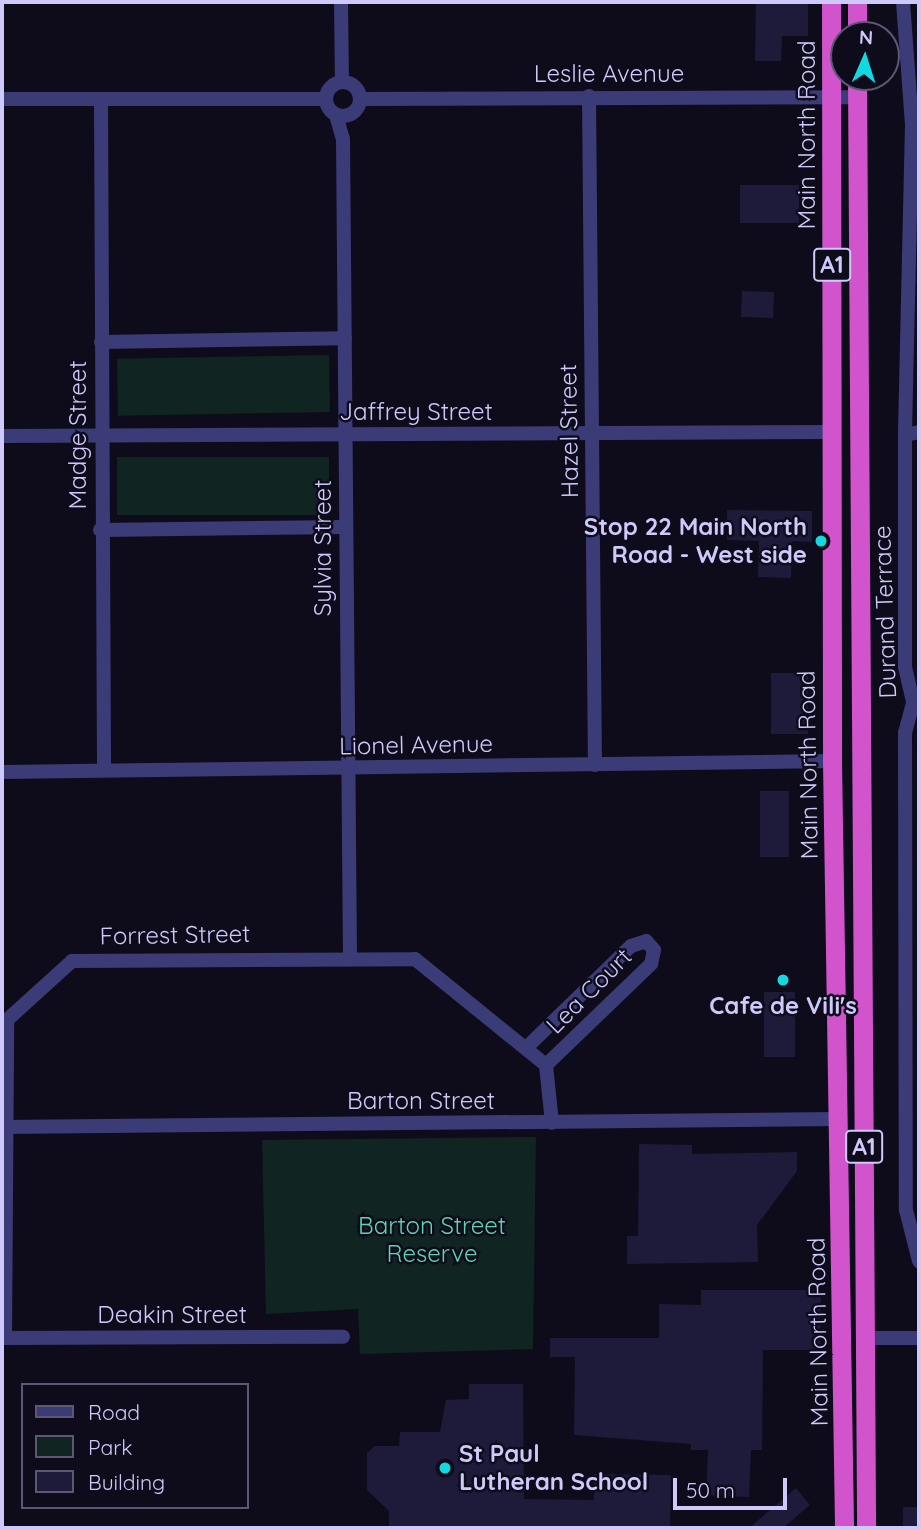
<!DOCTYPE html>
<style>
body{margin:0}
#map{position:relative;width:921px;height:1530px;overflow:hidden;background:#0e0c1b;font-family:Quicksand,sans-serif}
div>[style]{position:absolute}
.green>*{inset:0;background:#102422;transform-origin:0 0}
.building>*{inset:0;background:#1e1a3a;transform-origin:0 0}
.minor>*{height:14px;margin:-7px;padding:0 7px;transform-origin:7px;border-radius:7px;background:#3b3c77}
.minor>.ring{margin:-7px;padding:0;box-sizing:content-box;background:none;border:14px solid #3b3c77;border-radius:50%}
.trunk>*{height:19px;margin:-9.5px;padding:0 9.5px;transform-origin:9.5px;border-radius:9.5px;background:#d154cd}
.dots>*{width:19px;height:19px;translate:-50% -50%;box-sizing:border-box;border:4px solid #0e0c1b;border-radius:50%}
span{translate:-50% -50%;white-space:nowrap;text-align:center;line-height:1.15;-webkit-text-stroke:5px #0e0c1b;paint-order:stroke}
.shield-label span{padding:2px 5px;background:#0e0c1b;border:2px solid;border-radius:5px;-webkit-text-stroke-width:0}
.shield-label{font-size:23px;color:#cdcafb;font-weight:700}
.street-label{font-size:24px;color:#cdcafb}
.poi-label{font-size:24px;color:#cdcafb;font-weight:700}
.right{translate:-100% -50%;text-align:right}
.left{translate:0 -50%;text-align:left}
.park-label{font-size:24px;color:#5dd4af}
.frame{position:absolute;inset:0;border:4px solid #cdcafb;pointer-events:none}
.legend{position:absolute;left:21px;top:1383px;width:228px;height:126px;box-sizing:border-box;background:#0e0c1b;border:2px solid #5a5875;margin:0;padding:9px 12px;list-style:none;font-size:21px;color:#cdcafb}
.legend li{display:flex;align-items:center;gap:14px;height:35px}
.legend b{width:35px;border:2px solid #5a5875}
.north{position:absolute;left:830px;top:21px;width:70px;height:70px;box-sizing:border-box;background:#0e0c1b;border:2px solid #5a5875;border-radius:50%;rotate:3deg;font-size:19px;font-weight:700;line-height:28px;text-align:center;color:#cdcafb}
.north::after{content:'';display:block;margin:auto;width:24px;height:32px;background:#10d9e1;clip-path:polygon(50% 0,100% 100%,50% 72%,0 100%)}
.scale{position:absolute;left:673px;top:1478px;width:114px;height:32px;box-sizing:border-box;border:4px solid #cdcafb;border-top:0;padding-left:9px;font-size:21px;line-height:24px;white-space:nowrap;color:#cdcafb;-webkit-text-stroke:5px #0e0c1b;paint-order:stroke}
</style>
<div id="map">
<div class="green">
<div style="left:329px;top:355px;width:57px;height:212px;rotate:89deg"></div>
<div style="left:329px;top:457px;width:58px;height:212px;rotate:90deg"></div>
<div style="clip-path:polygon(536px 1137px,533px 1349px,360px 1354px,358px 1309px,266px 1314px,262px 1140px)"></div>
</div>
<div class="building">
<div style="clip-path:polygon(756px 2px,808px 2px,808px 36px,782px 36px,781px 61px,755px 61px)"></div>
<div style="left:740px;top:185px;width:59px;height:38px"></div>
<div style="left:742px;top:291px;width:32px;height:26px;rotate:2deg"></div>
<div style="clip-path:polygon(727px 510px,812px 511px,812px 542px,792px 541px,791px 578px,758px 577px,759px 541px,727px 540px)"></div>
<div style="left:771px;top:673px;width:37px;height:61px"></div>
<div style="left:760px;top:791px;width:29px;height:66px"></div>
<div style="left:764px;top:992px;width:31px;height:65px"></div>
<div style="clip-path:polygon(639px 1144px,692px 1145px,692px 1154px,797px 1152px,797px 1171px,757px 1225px,758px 1262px,627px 1264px,627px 1236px,638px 1236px)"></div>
<div style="clip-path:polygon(701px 1290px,821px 1290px,820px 1350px,763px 1350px,762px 1450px,751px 1450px,749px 1497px,706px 1495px,708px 1450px,691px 1450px,691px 1444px,574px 1435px,575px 1357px,550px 1357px,550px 1338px,659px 1338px,659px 1304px,701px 1305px)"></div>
<div style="clip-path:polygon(469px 1384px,523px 1384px,524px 1499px,594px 1500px,594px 1474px,671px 1475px,670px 1526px,389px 1528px,389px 1511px,367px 1490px,367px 1453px,375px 1446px,399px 1446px,400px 1432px,440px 1432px,446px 1400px,469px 1399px)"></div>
<div style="clip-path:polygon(796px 1488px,810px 1505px,783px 1528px,749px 1528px)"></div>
<div style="left:919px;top:1507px;width:21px;height:16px;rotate:90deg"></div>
</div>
<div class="minor">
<div style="left:341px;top:2px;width:80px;rotate:89.3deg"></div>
<div style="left:903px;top:2px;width:122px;rotate:85.8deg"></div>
<div style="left:912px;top:124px;width:311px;rotate:91.3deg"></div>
<div style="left:905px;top:435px;width:232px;rotate:90deg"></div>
<div style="left:905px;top:667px;width:37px;rotate:77deg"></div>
<div style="left:913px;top:703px;width:30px;rotate:105deg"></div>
<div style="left:905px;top:732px;width:478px;rotate:89.9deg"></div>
<div style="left:906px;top:1210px;width:53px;rotate:75.7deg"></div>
<div class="ring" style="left:326px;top:82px;width:20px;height:20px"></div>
<div style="left:589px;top:96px;width:669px;rotate:89.49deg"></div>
<div style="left:2px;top:99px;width:323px"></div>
<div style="left:360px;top:99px;width:497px;rotate:-0.2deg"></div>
<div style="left:101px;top:100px;width:670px;rotate:89.74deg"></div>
<div style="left:336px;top:115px;width:25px;rotate:74deg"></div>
<div style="left:343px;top:139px;width:818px;rotate:89.51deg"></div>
<div style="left:101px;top:342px;width:244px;rotate:-0.9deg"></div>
<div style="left:905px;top:435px;width:14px;rotate:-12deg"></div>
<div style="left:2px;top:436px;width:828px;rotate:-0.28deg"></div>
<div style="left:100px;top:530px;width:246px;rotate:-0.7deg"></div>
<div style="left:2px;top:772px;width:830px;rotate:-0.76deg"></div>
<div style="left:527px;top:1047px;width:145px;rotate:-44.2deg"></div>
<div style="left:631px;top:946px;width:16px;rotate:-18deg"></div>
<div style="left:646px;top:941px;width:12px;rotate:48deg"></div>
<div style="left:654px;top:950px;width:14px;rotate:102deg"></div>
<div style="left:651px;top:964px;width:146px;rotate:136.1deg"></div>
<div style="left:2px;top:1127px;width:838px;rotate:-0.55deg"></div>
<div style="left:2px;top:1338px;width:341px;rotate:-0.2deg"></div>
<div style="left:5px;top:1338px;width:318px;rotate:-89.6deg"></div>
<div style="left:7px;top:1020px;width:88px;rotate:-42.2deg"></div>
<div style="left:72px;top:961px;width:343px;rotate:-0.3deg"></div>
<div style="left:415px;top:959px;width:169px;rotate:39deg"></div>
<div style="left:546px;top:1065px;width:58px;rotate:84.1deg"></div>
<div style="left:866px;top:1338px;width:53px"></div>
</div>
<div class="trunk">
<div style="left:831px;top:2px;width:759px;rotate:89.92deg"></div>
<div style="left:832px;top:761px;width:767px;rotate:89.1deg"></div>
<div style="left:857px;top:2px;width:33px;rotate:90deg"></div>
<div style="left:857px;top:77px;width:1451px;rotate:89.64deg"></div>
</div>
<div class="dots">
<div style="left:821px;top:541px;background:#10d9e1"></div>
<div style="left:783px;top:980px;background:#10d9e1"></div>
<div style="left:445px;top:1468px;background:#10d9e1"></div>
</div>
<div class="shield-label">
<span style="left:832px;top:265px">A1</span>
<span style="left:864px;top:1147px">A1</span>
</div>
<div class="street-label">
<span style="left:609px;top:74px">Leslie Avenue</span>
<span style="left:807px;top:135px;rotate:-90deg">Main North Road</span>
<span style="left:416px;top:412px">Jaffrey Street</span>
<span style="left:569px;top:431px;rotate:-91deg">Hazel Street</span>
<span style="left:78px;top:435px;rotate:-90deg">Madge Street</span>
<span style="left:323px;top:548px;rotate:-90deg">Sylvia Street</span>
<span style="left:885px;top:612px;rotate:-92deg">Durand Terrace</span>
<span style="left:416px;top:745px;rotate:-1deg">Lionel Avenue</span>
<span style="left:808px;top:765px;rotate:-91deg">Main North Road</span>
<span style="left:175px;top:935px;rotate:-1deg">Forrest Street</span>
<span style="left:589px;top:991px;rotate:-45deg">Lea Court</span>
<span style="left:421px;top:1101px">Barton Street</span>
<span style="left:172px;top:1315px">Deakin Street</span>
<span style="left:818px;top:1332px;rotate:-91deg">Main North Road</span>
</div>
<div class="poi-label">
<span class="right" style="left:807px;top:541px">Stop 22 Main North<br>Road - West side</span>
<span style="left:783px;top:1006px">Cafe de Vili's</span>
<span class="left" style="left:459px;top:1468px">St Paul<br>Lutheran School</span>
</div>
<div class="park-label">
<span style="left:432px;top:1240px">Barton Street<br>Reserve</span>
</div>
<div class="frame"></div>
<ul class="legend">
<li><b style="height:9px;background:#3b3c77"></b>Road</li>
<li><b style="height:19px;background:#102422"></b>Park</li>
<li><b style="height:19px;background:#1e1a3a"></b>Building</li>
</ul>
<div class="north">N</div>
<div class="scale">50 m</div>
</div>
